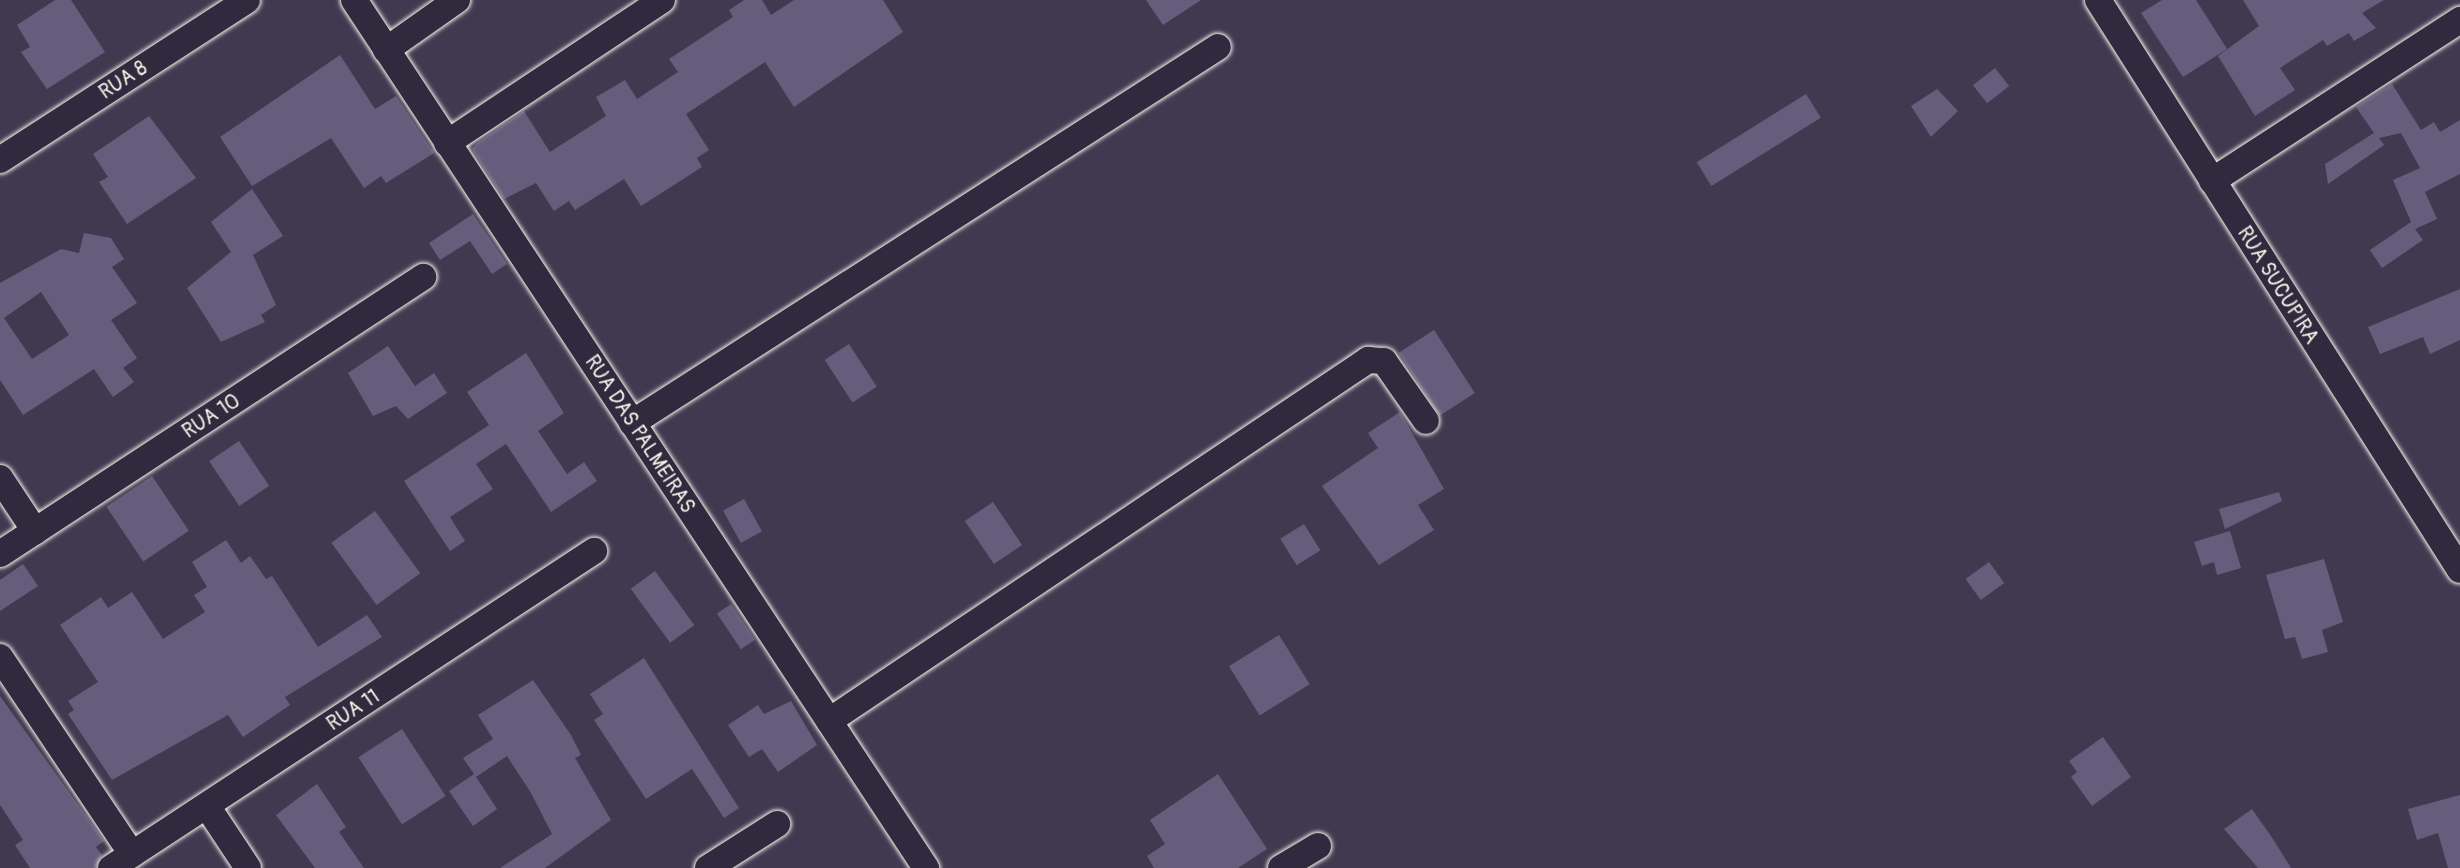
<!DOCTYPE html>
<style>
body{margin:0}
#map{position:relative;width:2460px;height:868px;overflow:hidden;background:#3f3a50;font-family:Pangolin,sans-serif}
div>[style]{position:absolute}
.building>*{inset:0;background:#645e7c;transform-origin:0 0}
.roads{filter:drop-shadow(0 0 2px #f4f1e8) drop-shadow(0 0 2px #f4f1e8)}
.minor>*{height:26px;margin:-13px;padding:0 13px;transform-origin:13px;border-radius:13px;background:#2f2a3d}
span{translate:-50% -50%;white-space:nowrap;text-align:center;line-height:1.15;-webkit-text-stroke:6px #2f2a3d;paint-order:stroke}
.street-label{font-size:20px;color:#f4f1e8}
</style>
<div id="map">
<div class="building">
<div style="clip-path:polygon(55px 0,71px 0,105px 52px,47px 89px,21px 52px,30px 47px,17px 25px)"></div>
<div style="clip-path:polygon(744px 0,762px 0,771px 15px,794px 0,883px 0,903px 32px,794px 107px,765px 62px,686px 114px,709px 150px,697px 158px,702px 167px,641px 206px,624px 179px,575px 210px,569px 201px,554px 211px,536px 183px,504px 199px,472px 149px,477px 143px,524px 111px,550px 152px,606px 116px,596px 97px,625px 80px,637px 99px,678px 72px,669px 59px,733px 17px,729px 10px)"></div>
<div style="clip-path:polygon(1146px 0,1201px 0,1163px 25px)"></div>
<div style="clip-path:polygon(2162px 0,2196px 0,2227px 49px,2183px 77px,2141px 13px)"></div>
<div style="clip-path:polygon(2243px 0,2384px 0,2362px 13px,2376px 28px,2354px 41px,2349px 33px,2327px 46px,2323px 40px,2280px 68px,2295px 90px,2255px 116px,2218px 56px,2259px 26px)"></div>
<div style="clip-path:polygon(340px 55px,375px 109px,396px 96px,434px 153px,386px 183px,381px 176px,364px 188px,331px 138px,252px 186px,220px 137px)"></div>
<div style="left:1995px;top:68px;width:23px;height:28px;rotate:52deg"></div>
<div style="clip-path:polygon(2392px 84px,2421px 130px,2434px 122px,2440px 132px,2460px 120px,2460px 174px,2425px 192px,2437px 219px,2415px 229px,2423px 240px,2382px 268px,2370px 250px,2411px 222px,2393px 180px,2420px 168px,2401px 133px,2379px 138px,2384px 145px,2328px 184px,2325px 164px,2374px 133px,2356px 107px)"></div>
<div style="clip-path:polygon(1937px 89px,1958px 111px,1931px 137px,1911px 106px)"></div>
<div style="left:1806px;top:94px;width:28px;height:129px;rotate:58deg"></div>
<div style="clip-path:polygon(149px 116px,196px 178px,127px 224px,99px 182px,108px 177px,93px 154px)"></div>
<div style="clip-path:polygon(252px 189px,283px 236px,253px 255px,276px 305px,261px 315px,265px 322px,221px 342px,187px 288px,231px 252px,211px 222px)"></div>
<div style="clip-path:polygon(473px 214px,507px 264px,492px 274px,470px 241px,440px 260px,429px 243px)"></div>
<div style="clip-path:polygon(evenodd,84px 233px,111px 238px,124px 259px,112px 267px,137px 303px,111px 320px,137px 358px,123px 368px,134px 382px,113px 397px,94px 369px,23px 415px,0 380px,0 283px,61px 249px,79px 253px,84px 233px,41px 292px,69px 335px,32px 359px,4px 318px,41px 292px)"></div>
<div style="clip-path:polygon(2460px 289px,2460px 340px,2430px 354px,2423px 337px,2380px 354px,2368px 327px)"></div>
<div style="left:1434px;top:330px;width:75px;height:42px;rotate:57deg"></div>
<div style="left:849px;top:344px;width:51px;height:29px;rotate:57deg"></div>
<div style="clip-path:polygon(388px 346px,415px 386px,434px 373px,447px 393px,408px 419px,396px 406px,373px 416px,348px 373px)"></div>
<div style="clip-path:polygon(526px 353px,564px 413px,538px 431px,567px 474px,584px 462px,597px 481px,551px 512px,506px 444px,476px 464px,493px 489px,450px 517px,465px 541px,450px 551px,404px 481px,489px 425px,467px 392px)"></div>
<div style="clip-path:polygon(1400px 412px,1444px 489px,1418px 505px,1434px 530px,1379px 565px,1322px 486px,1378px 448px,1368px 433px)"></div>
<div style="left:239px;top:441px;width:54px;height:36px;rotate:56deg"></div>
<div style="left:152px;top:476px;width:66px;height:55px;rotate:56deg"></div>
<div style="clip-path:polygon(2279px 492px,2282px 501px,2225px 529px,2219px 509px)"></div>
<div style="left:744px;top:499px;width:37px;height:24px;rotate:61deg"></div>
<div style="left:993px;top:502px;width:52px;height:34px;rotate:56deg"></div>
<div style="left:375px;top:511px;width:77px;height:54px;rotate:54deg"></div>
<div style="left:1304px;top:524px;width:31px;height:28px;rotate:58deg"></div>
<div style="clip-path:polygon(2230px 531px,2241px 568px,2217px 575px,2214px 562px,2202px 566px,2194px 542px)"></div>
<div style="clip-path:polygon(226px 540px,241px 563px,250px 556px,266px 579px,272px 576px,318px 647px,367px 615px,382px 637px,285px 697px,290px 705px,243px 737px,228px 715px,112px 780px,68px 714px,74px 710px,68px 701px,98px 682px,60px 625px,101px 597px,108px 608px,132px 592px,163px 639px,205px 612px,194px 595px,207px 587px,192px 562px)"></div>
<div style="clip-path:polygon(2324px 559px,2343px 622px,2322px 630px,2328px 652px,2302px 659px,2295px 637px,2285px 639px,2266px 575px)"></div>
<div style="left:1989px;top:562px;width:26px;height:29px;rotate:54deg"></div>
<div style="clip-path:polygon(23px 564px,38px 586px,0 611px,0 580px)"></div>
<div style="left:655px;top:571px;width:67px;height:30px;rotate:54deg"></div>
<div style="left:731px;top:604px;width:43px;height:17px;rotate:56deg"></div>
<div style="left:1279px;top:635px;width:58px;height:59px;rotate:58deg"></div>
<div style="clip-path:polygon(644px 658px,739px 808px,724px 818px,692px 769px,646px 799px,594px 720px,603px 714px,590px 694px)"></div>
<div style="clip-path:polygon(533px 680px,571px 735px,581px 755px,575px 758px,611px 820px,545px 868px,500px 868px,552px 834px,531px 793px,507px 756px,476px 777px,497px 809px,473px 826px,449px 791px,474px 774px,463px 758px,493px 739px,478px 715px)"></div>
<div style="clip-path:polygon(0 696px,104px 841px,96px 847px,102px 855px,95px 868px,30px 868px,15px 845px,23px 840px,0 805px)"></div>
<div style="clip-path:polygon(791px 701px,817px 745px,778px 772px,762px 749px,749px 757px,728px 725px,758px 705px,764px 714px)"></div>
<div style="left:402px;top:729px;width:80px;height:52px;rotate:57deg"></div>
<div style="clip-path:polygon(2103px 737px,2131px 777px,2092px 806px,2071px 777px,2077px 772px,2069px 761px)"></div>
<div style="clip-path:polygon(1218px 774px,1267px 849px,1238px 868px,1154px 868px,1147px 856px,1165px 844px,1150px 820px)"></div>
<div style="clip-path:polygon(317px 784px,346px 827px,339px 832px,364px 868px,315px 868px,276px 815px)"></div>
<div style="clip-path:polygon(2460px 795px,2460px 868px,2448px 868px,2438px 833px,2417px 840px,2408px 809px)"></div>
<div style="clip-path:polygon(2252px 809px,2273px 839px,2291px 868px,2258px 868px,2224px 829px)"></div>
</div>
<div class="roads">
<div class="minor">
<div style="left:354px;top:0;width:1040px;rotate:56.62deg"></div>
<div style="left:2098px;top:0;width:675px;rotate:57.58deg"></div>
<div style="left:386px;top:50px;width:87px;rotate:-35.2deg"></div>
<div style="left:447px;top:143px;width:258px;rotate:-33.6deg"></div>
<div style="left:0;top:160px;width:294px;rotate:-32.9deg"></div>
<div style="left:2212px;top:181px;width:296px;rotate:-33deg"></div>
<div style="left:632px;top:423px;width:696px;rotate:-32.69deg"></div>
<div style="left:0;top:478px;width:64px;rotate:56.6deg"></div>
<div style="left:0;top:554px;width:506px;rotate:-33.22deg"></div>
<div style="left:0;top:657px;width:237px;rotate:56.2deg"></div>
<div style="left:829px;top:721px;width:649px;rotate:-33.81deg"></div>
<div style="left:1368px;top:360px;width:16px;rotate:4deg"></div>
<div style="left:1384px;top:361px;width:73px;rotate:55deg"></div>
<div style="left:207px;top:806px;width:74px;rotate:56.5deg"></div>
<div style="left:111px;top:868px;width:578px;rotate:-33.28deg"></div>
<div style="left:708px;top:868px;width:82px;rotate:-32.5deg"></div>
<div style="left:1281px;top:868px;width:43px;rotate:-30.7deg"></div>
</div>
</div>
<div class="street-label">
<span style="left:123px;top:80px;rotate:-33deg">RUA 8</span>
<span style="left:2278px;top:285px;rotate:58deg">RUA SUCUPIRA</span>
<span style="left:211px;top:416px;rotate:-33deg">RUA 10</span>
<span style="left:640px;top:434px;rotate:57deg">RUA DAS PALMEIRAS</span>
<span style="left:353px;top:710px;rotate:-33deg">RUA 11</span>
</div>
</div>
